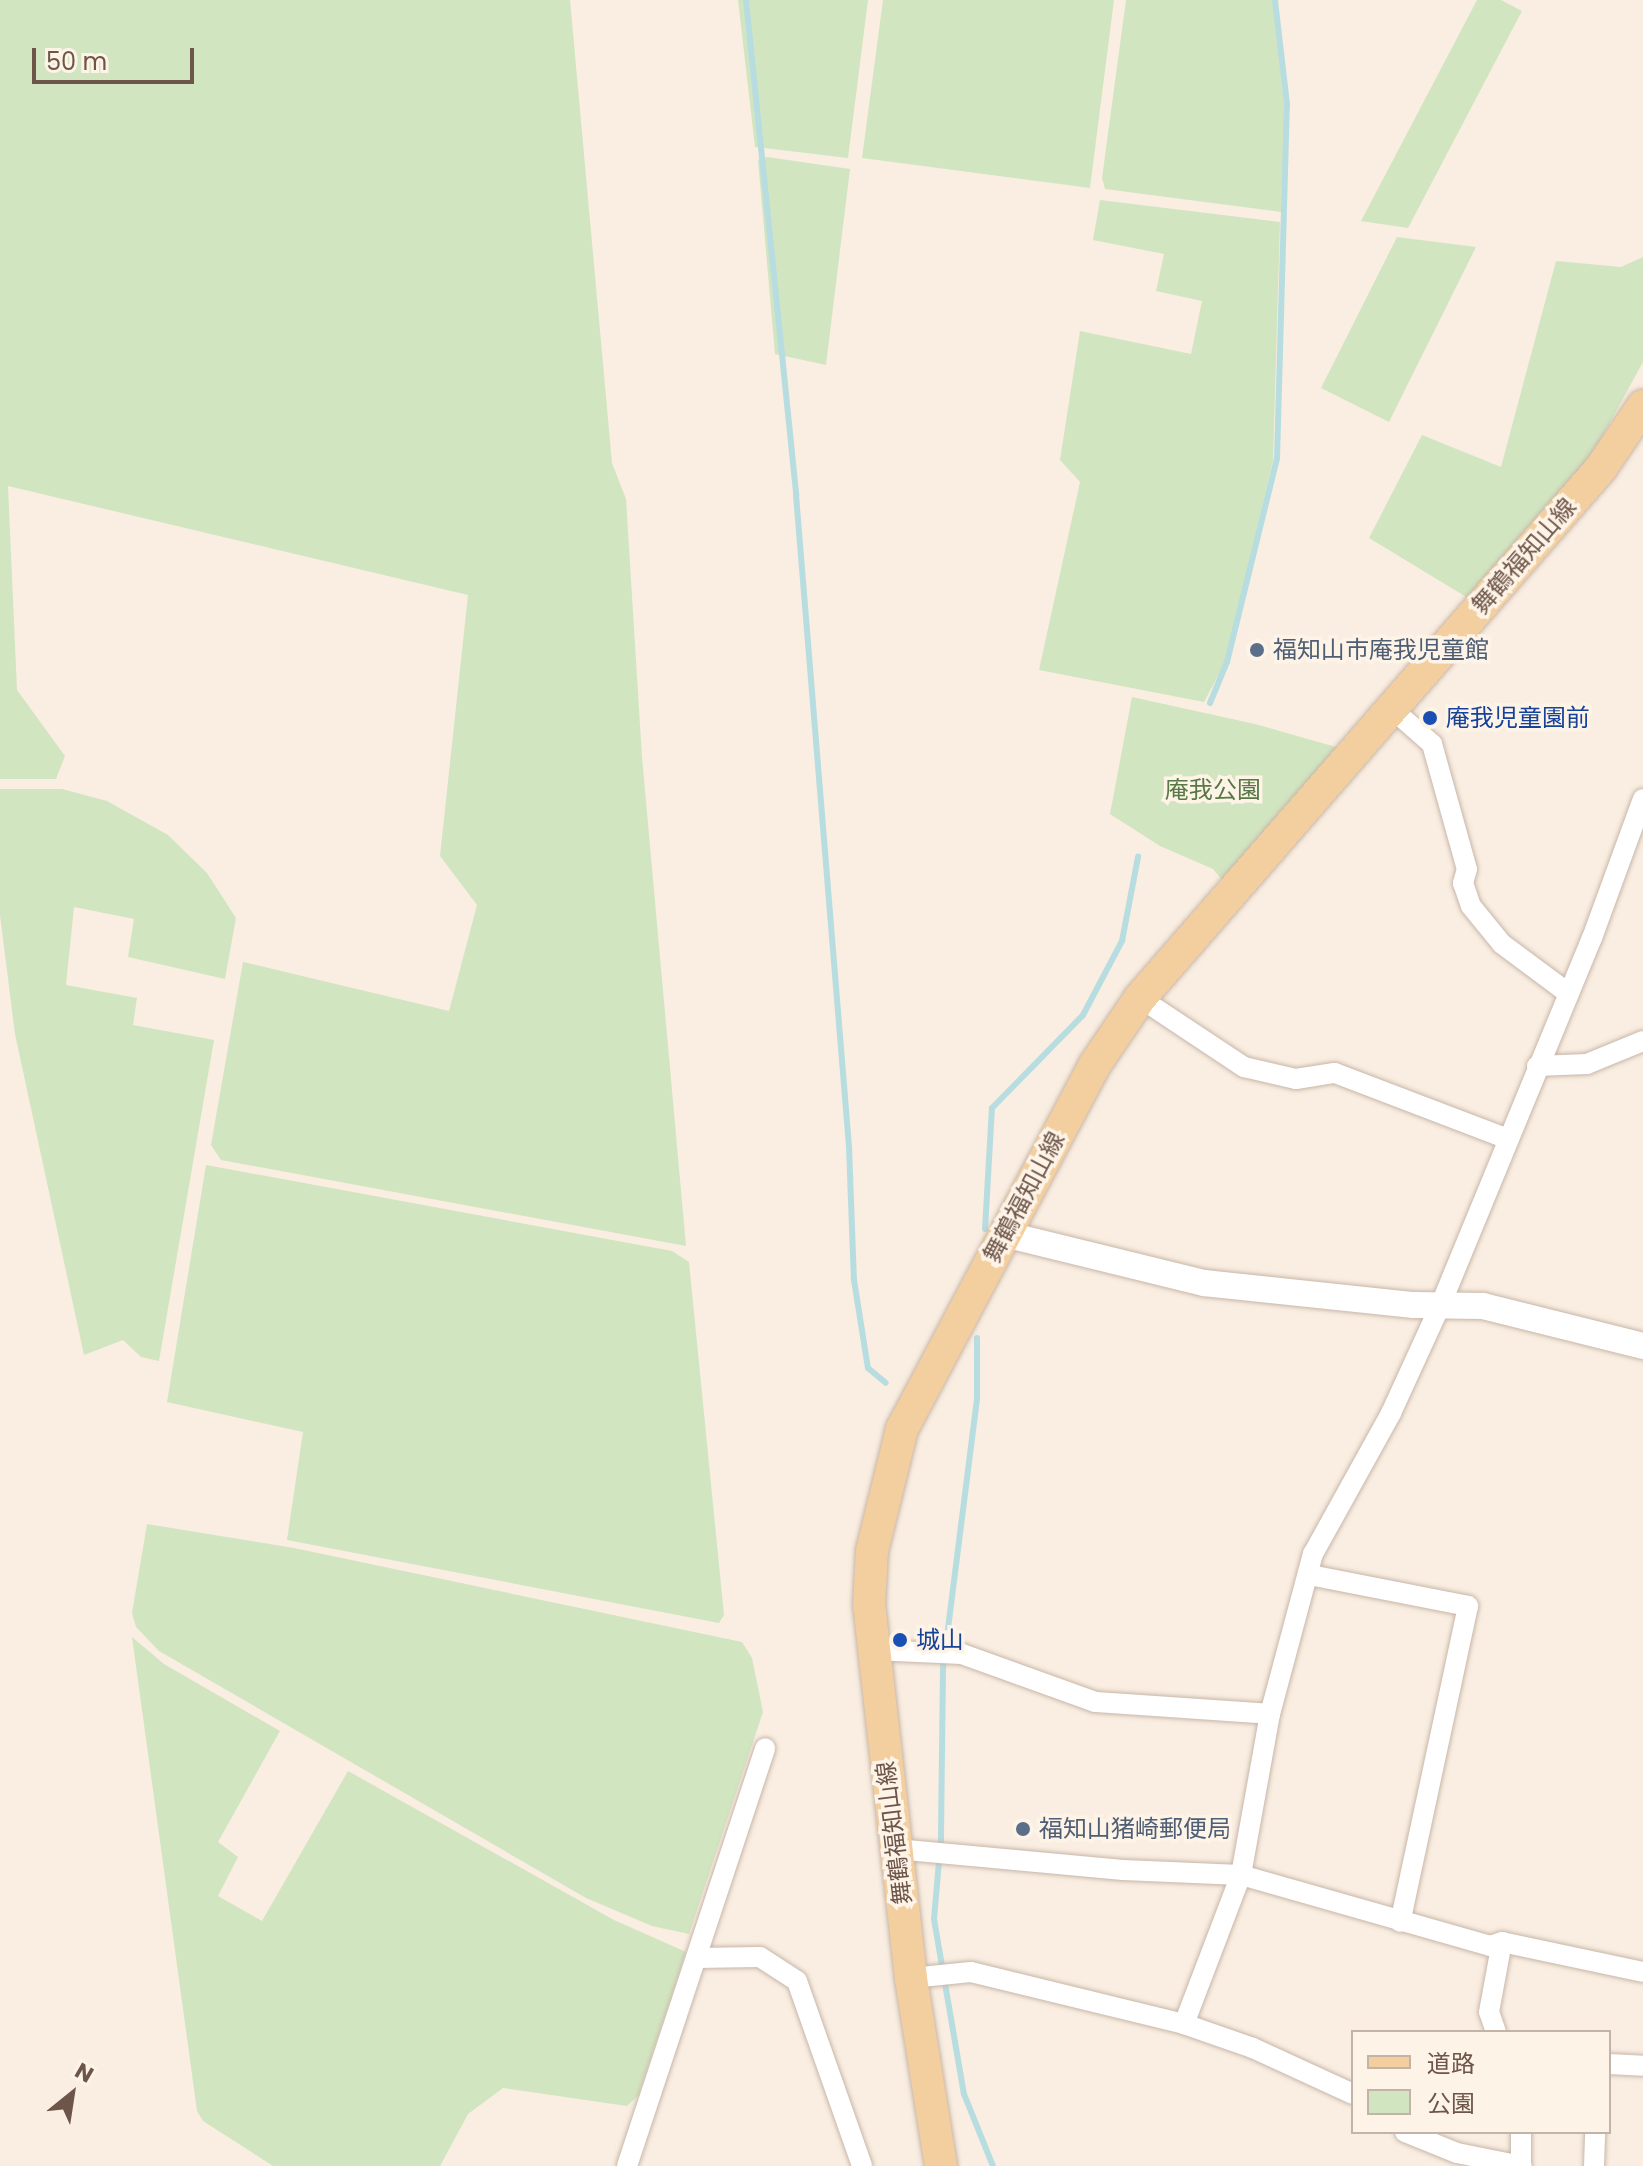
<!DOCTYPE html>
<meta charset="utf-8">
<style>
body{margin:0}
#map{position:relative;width:1643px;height:2166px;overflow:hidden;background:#f9eee1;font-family:Poppins,"Noto Sans JP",sans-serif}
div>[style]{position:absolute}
.green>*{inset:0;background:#d2e5c1}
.stream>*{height:6px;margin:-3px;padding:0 3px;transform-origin:3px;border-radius:3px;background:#b8dde0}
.roads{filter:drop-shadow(0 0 2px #c8b6a9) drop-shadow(0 0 2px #c8b6a9)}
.minor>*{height:20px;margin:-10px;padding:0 10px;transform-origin:10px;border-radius:10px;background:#fff}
.tertiary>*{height:26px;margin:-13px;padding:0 13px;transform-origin:13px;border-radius:13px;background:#fff}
.primary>*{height:32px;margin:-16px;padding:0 16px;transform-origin:16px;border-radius:16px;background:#f3ce9e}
.dots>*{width:22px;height:22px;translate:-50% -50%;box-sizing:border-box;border:4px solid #fdf3e6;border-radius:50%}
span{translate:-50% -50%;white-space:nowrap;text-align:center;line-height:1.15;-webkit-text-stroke:7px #fdf3e6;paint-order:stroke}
.street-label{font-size:24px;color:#6e554a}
.service-label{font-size:24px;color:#4e5e75}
.left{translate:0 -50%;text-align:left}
.transit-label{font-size:24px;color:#164399}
.park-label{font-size:24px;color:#587947}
.legend{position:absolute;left:1351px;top:2030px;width:260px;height:104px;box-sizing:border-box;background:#fdf3e6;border:2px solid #c4b4a8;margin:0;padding:10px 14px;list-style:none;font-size:24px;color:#6e554a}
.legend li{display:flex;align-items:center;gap:16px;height:40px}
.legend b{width:40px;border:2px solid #c4b4a8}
.north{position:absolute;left:32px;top:2054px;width:80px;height:80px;-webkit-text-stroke:6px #fdf3e6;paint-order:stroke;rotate:30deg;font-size:22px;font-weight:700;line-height:32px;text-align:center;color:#6e554a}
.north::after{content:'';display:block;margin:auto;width:28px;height:36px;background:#6e554a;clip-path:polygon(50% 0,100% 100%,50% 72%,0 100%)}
.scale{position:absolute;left:32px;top:48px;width:162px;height:36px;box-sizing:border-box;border:4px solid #6e554a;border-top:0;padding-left:10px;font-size:24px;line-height:28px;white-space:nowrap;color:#6e554a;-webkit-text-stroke:6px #fdf3e6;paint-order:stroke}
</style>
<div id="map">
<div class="green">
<div style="clip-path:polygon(0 0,570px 0,612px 463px,626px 499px,642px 757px,686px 1246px,221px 1160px,211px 1145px,243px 962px,449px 1011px,477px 905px,440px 856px,468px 595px,8px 486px,17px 690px,65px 756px,56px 779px,0 779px)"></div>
<div style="clip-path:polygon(738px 0,868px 0,848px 158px,755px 147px)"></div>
<div style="clip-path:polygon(883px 0,1114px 0,1090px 188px,862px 158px)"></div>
<div style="clip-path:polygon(1126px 0,1277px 0,1285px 105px,1281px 212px,1105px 189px,1102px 178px)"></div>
<div style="clip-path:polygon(1477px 0,1501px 0,1522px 11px,1408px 228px,1361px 221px)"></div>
<div style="clip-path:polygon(767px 157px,850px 169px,826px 365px,775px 354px,758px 160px)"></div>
<div style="clip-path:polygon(1100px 200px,1280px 222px,1273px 461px,1226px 661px,1204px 702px,1039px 670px,1080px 482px,1060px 460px,1080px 331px,1191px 354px,1202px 301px,1156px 291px,1164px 254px,1093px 240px)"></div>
<div style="clip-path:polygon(1397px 237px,1476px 247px,1389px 422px,1321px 388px)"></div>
<div style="clip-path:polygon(1643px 257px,1643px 362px,1591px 457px,1468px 598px,1369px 538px,1422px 435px,1501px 467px,1556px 261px,1621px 267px)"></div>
<div style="clip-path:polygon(1132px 697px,1255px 724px,1343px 749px,1228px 887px,1213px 869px,1160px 846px,1110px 814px)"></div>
<div style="clip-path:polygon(62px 789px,107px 801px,168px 835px,207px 873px,236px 918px,225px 979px,128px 957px,134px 919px,74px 907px,66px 985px,137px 998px,133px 1025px,214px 1040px,159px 1361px,141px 1357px,123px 1340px,84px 1355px,15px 1034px,0 915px,0 789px)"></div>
<div style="clip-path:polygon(206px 1165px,672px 1251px,689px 1262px,724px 1615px,719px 1623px,287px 1540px,303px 1432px,167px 1402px)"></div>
<div style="clip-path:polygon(147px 1524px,294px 1548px,742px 1642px,752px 1658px,763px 1712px,689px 1934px,652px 1926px,586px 1898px,159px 1651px,136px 1627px,132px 1613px)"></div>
<div style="clip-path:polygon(132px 1637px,164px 1664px,280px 1731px,218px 1842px,238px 1857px,218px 1896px,262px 1921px,348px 1771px,614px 1920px,686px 1952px,638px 2096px,627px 2106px,503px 2088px,468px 2114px,440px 2166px,273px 2166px,203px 2121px,197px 2111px)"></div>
</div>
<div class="stream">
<div style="left:746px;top:0;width:498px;rotate:84.2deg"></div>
<div style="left:796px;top:495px;width:653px;rotate:85.35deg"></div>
<div style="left:849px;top:1146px;width:134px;rotate:87.9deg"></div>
<div style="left:854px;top:1280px;width:89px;rotate:81deg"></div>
<div style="left:868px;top:1368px;width:23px;rotate:40deg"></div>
<div style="left:1210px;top:703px;width:44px;rotate:-67.5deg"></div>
<div style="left:1227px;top:662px;width:209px;rotate:-76.2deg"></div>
<div style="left:1277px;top:459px;width:355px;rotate:-88.4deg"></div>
<div style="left:1287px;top:104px;width:105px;rotate:-96.6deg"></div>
<div style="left:985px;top:1229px;width:121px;rotate:-86.7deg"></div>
<div style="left:992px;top:1108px;width:130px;rotate:-45.6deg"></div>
<div style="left:1083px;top:1015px;width:84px;rotate:-62.2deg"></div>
<div style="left:1122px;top:941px;width:86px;rotate:-79.2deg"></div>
<div style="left:977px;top:1338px;width:61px;rotate:90deg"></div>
<div style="left:977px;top:1399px;width:272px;rotate:97.2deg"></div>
<div style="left:943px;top:1669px;width:170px;rotate:90.7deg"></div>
<div style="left:941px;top:1839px;width:80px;rotate:95deg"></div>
<div style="left:934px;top:1919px;width:178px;rotate:80.3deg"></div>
<div style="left:964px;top:2094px;width:78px;rotate:68.1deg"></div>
</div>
<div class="roads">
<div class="minor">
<div style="left:1391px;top:708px;width:55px;rotate:41.3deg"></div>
<div style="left:1432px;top:744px;width:130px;rotate:74.4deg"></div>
<div style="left:1467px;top:869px;width:15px;rotate:106deg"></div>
<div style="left:1463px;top:883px;width:24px;rotate:71deg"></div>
<div style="left:1471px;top:906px;width:49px;rotate:50.8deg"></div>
<div style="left:1502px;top:944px;width:82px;rotate:36.6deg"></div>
<div style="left:1140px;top:998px;width:125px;rotate:33.6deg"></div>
<div style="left:1244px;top:1067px;width:53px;rotate:13deg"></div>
<div style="left:1296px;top:1079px;width:39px;rotate:-9deg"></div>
<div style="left:1335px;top:1073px;width:182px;rotate:20.9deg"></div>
<div style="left:1537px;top:1066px;width:50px;rotate:-2.3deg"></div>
<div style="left:1587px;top:1064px;width:61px;rotate:-22.3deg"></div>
<div style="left:1310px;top:1575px;width:161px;rotate:11.1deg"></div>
<div style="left:1468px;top:1606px;width:323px;rotate:102.1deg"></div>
<div style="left:874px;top:1650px;width:88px;rotate:2.6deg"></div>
<div style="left:962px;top:1654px;width:141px;rotate:19.8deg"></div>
<div style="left:1095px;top:1702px;width:175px;rotate:3.9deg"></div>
<div style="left:896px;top:1849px;width:228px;rotate:5.3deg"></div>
<div style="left:1123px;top:1870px;width:118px;rotate:2.4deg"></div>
<div style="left:1241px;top:1875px;width:259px;rotate:15.9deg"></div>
<div style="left:1490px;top:1946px;width:13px;rotate:-18deg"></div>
<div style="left:1502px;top:1942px;width:144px;rotate:12deg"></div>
<div style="left:696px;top:1958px;width:64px;rotate:-0.9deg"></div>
<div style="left:760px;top:1957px;width:44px;rotate:33deg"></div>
<div style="left:797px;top:1981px;width:196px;rotate:70.6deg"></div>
<div style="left:911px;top:1978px;width:60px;rotate:-5.7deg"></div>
<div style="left:971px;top:1972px;width:219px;rotate:13.7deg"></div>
<div style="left:1184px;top:2024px;width:73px;rotate:19.2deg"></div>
<div style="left:1253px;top:2048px;width:110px;rotate:24.7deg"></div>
<div style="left:1184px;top:2024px;width:160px;rotate:-69.1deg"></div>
<div style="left:1241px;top:1875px;width:164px;rotate:-79.8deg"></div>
<div style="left:1270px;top:1714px;width:166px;rotate:-75deg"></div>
<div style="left:1313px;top:1554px;width:161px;rotate:-61deg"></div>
<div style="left:1391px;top:1413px;width:120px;rotate:-65.4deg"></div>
<div style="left:1441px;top:1304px;width:396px;rotate:-67.6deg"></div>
<div style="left:1592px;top:938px;width:148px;rotate:-69.9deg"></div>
<div style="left:1496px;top:2032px;width:21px;rotate:-109deg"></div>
<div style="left:1489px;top:2012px;width:71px;rotate:-79.5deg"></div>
<div style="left:1609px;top:2064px;width:34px;rotate:3deg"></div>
<div style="left:1405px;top:2132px;width:56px;rotate:22deg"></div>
<div style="left:1457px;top:2153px;width:66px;rotate:11.3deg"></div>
<div style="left:627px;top:2166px;width:440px;rotate:-71.7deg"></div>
<div style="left:1521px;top:2166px;width:34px;rotate:-90deg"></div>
<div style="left:1594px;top:2166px;width:34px;rotate:-88deg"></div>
</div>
<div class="tertiary">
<div style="left:1004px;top:1234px;width:206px;rotate:13.8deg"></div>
<div style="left:1204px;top:1283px;width:211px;rotate:6deg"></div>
<div style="left:1414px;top:1305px;width:69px;rotate:0.8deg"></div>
<div style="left:1483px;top:1306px;width:165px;rotate:14deg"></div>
</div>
<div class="primary">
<div style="left:941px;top:2166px;width:190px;rotate:-99.1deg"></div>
<div style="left:911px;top:1978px;width:374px;rotate:-96.4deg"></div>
<div style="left:869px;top:1606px;width:55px;rotate:-86.9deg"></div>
<div style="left:872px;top:1551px;width:126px;rotate:-76.2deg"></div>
<div style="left:902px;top:1429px;width:411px;rotate:-62.1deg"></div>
<div style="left:1094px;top:1066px;width:82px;rotate:-55.9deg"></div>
<div style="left:1140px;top:998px;width:702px;rotate:-48.98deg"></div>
<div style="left:1601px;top:468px;width:75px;rotate:-55.9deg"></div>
</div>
</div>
<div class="dots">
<div style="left:1257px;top:650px;background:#5c6f8a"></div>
<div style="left:1430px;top:718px;background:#1a4fb4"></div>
<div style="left:900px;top:1640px;background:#1a4fb4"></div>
<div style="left:1023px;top:1829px;background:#5c6f8a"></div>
</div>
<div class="street-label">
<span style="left:1524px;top:556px;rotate:-49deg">舞鶴福知山線</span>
<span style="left:1024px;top:1197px;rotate:-62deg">舞鶴福知山線</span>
<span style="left:894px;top:1833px;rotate:-97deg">舞鶴福知山線</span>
</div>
<div class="service-label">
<span class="left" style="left:1273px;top:650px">福知山市庵我児童館</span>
<span class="left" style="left:1039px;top:1829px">福知山猪崎郵便局</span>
</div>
<div class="transit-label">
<span class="left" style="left:1446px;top:718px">庵我児童園前</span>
<span class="left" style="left:916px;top:1640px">城山</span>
</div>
<div class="park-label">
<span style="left:1213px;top:790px">庵我公園</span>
</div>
<ul class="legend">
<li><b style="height:10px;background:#f3ce9e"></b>道路</li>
<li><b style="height:22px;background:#d2e5c1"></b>公園</li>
</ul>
<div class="north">N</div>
<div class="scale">50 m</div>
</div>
